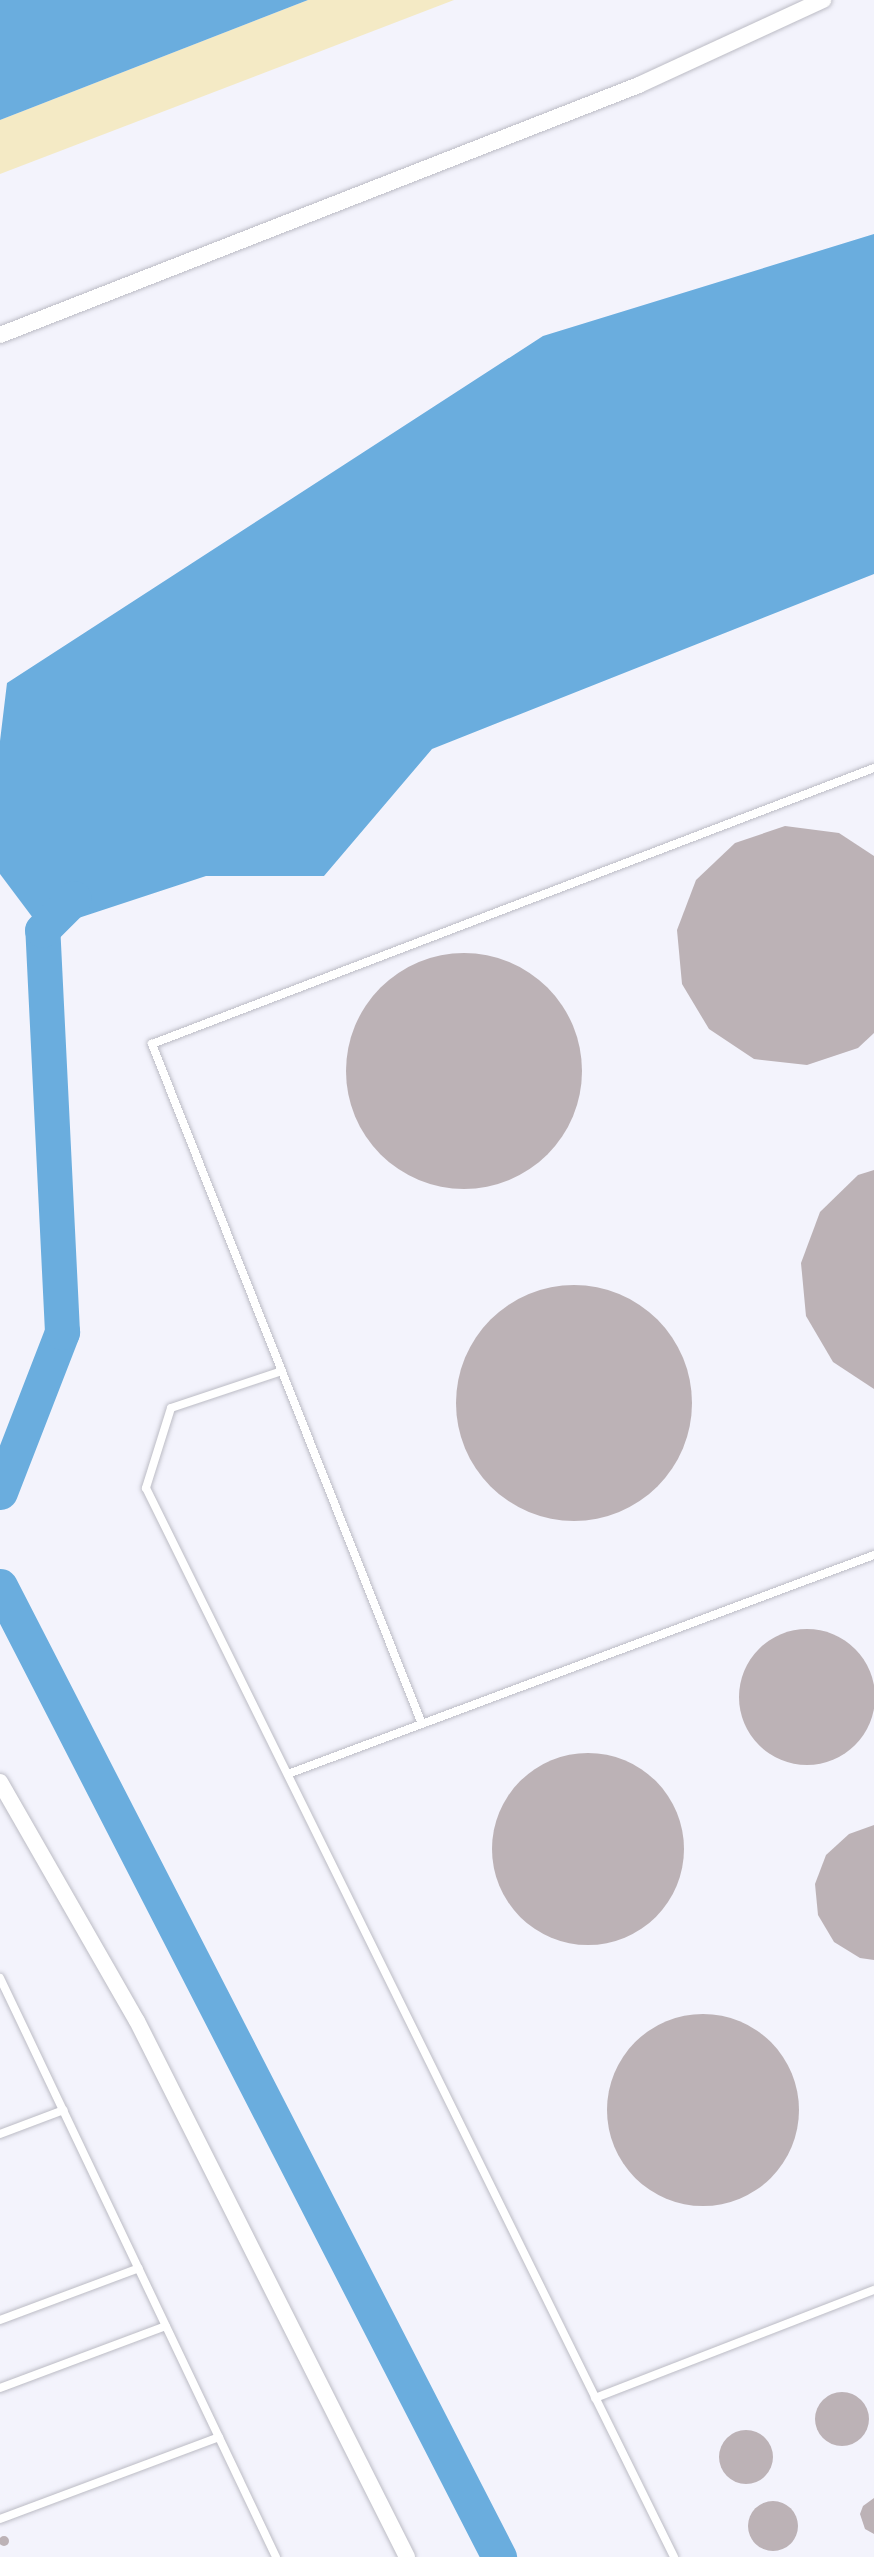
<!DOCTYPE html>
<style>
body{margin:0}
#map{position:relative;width:874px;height:2557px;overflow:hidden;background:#f3f3fc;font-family:"IBM Plex Sans",sans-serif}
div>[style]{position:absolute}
.sand>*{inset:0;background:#f4eac5}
.water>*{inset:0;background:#6aadde}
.river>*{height:35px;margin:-17.5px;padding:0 17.5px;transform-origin:17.5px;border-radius:17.5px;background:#6aadde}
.building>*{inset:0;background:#bcb2b6}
.round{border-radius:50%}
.roads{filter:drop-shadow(0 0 2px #bcbcc5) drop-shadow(0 0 2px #bcbcc5)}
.service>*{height:8px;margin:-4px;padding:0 4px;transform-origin:4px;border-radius:4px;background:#fff}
.minor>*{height:16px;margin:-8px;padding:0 8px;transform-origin:8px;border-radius:8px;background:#fff}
span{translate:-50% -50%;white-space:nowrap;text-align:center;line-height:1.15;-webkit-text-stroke:6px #f3f3fc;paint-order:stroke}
</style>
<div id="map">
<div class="sand">
<div style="clip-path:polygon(308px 0,454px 0,0 174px,0 120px)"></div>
</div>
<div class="water">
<div style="clip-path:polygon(0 0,308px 0,0 120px)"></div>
<div style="clip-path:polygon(874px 234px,874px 574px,432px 749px,324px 876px,206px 876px,42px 930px,0 874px,0 741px,7px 683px,543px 336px)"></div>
</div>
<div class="river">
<div style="left:0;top:1492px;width:172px;rotate:-68.8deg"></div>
<div style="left:62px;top:1332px;width:402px;rotate:-92.8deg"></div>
<div style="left:42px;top:930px;width:45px;rotate:-45deg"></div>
<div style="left:0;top:1586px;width:1092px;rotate:62.8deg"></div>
</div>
<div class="building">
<div style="clip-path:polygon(785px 826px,839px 833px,874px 856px,874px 1033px,858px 1048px,807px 1065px,754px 1059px,709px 1029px,682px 984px,677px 930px,696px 880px,735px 843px)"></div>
<div class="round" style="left:346px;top:953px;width:236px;height:236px"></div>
<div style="clip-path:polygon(874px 1170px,874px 1389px,833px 1362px,806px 1316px,801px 1263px,820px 1212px,858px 1175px)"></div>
<div class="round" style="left:456px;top:1285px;width:236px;height:236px"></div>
<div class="round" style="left:739px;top:1629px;width:136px;height:136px"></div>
<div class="round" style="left:492px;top:1753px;width:192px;height:192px"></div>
<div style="clip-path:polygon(874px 1825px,874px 1960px,860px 1958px,834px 1942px,818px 1915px,815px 1884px,826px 1855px,849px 1834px)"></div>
<div class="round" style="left:607px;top:2014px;width:192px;height:192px"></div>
<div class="round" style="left:815px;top:2392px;width:54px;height:54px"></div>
<div class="round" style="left:719px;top:2430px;width:54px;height:54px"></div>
<div style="clip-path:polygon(874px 2498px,874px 2534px,865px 2529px,860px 2514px,863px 2506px)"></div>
<div class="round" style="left:748px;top:2501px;width:50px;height:50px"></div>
<div class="round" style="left:-1px;top:2536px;width:10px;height:10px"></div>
</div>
<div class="roads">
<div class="service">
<div style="left:282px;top:1371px;width:117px;rotate:161.6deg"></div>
<div style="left:171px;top:1408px;width:84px;rotate:107.4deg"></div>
<div style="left:146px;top:1488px;width:1192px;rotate:63.71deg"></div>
<div style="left:422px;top:1724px;width:732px;rotate:-111.66deg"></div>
<div style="left:152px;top:1044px;width:773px;rotate:-20.92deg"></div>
<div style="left:288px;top:1774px;width:626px;rotate:-20.49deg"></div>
<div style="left:0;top:1978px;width:641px;rotate:64.51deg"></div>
<div style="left:0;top:2134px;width:68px;rotate:-20.6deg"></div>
<div style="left:0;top:2320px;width:148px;rotate:-20.5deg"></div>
<div style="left:0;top:2388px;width:177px;rotate:-20.5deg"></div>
<div style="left:595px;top:2398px;width:299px;rotate:-21.2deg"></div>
<div style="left:0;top:2519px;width:234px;rotate:-20.5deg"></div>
</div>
<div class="minor">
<div style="left:0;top:335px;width:686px;rotate:-21.37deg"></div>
<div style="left:639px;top:85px;width:203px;rotate:-24.8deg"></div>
<div style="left:0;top:1782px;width:275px;rotate:60.2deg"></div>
<div style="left:137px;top:2021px;width:600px;rotate:63.26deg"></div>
</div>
</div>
</div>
